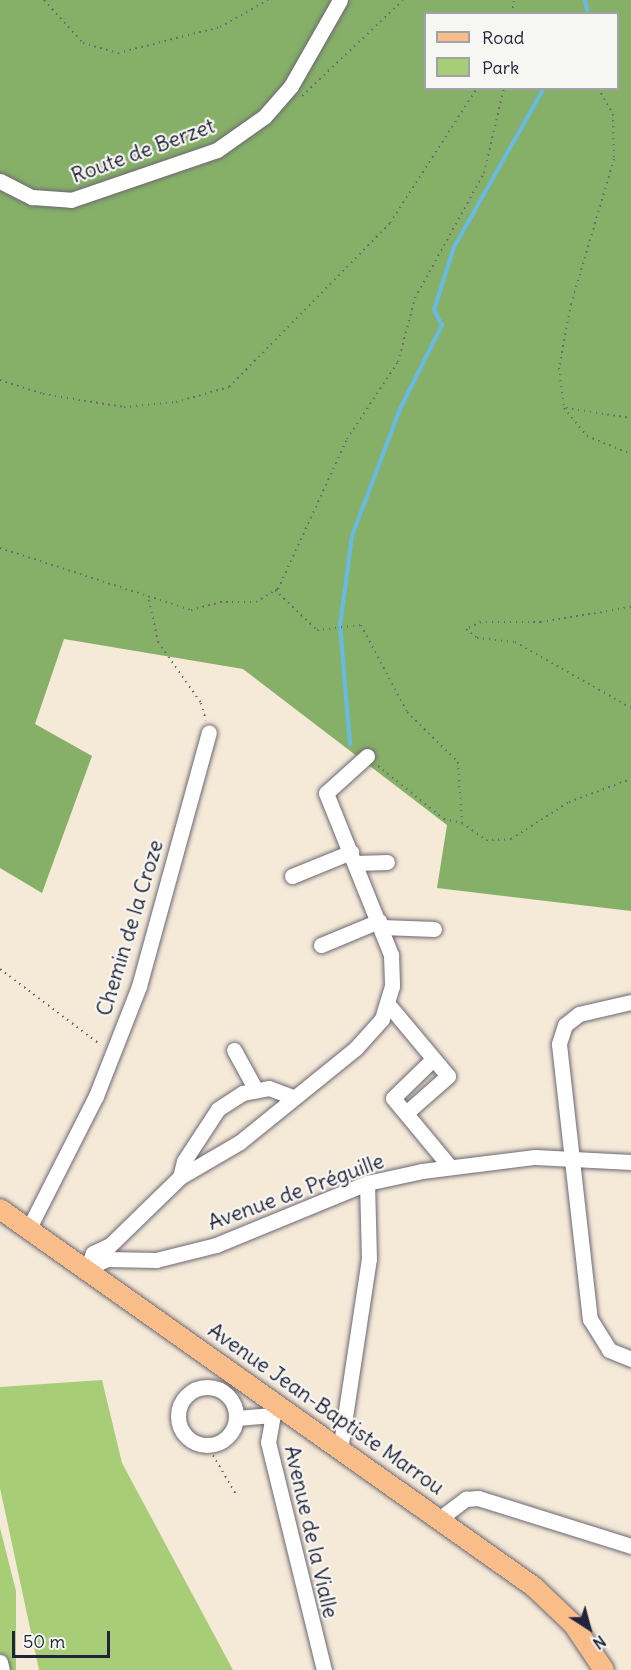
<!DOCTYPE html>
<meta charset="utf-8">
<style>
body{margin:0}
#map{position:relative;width:631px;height:1670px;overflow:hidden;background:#f5e9d8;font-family:Delius,sans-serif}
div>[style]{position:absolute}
.green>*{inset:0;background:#a8cd77}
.forest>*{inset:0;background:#86b068}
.stream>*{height:4px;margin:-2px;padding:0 2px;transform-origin:2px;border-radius:2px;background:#67bae3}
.path>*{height:2px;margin-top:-1px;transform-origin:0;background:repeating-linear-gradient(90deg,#6c6872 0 1.5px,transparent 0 6px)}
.roads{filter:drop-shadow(0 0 2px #6c6872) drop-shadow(0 0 2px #6c6872)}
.minor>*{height:15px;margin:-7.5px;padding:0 7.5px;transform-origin:7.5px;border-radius:7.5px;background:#fff}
.minor>.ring{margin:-7.5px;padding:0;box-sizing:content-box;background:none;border:15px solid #fff;border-radius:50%}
.major>*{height:20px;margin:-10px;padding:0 10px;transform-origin:10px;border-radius:10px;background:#f8bd89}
span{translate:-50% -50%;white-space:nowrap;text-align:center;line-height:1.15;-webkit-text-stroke:4.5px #f6f6f2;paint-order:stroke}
.street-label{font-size:21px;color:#22223b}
.legend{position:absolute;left:424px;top:12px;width:195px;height:78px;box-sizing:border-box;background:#f6f6f2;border:2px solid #a1a1a9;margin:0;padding:8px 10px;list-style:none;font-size:18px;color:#22223b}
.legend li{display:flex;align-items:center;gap:12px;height:30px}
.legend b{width:30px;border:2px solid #a1a1a9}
.north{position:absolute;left:559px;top:1598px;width:60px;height:60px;-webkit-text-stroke:4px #f6f6f2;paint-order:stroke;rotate:144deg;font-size:16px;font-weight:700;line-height:24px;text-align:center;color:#22223b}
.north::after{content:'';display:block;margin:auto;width:21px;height:27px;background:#22223b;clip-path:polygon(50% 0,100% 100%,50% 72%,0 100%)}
.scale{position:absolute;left:12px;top:1631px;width:98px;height:27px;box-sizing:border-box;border:3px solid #22223b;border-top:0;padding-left:8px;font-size:18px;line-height:21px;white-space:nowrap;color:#22223b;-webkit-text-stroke:4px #f6f6f2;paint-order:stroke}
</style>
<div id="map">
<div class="green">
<div style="clip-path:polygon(102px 1380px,122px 1463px,233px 1670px,39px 1670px,0 1488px,0 1387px)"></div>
<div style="clip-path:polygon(0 1528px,16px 1591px,16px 1670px,0 1670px)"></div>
</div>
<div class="forest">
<div style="clip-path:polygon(evenodd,0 0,631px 0,631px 911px,437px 888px,447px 825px,243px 669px,64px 639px,35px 724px,92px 756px,42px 893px,0 868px,0 0,426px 14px,618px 14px,618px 88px,426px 88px,426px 14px)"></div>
</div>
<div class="stream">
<div style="left:585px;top:0;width:14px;rotate:78deg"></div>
<div style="left:350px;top:744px;width:118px;rotate:-94.8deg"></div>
<div style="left:340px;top:626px;width:91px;rotate:-82.4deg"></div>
<div style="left:352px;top:536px;width:136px;rotate:-69.3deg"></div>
<div style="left:400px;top:409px;width:94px;rotate:-63.4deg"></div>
<div style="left:442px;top:325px;width:17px;rotate:-118deg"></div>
<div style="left:434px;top:310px;width:66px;rotate:-72.4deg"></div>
<div style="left:454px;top:247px;width:183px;rotate:-60.5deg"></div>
</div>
<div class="path">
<div style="left:44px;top:0;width:58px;rotate:47.8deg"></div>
<div style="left:83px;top:43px;width:36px;rotate:16deg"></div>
<div style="left:118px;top:53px;width:105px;rotate:-14.3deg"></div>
<div style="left:220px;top:27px;width:55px;rotate:-29.4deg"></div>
<div style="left:512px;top:14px;width:14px;rotate:-82deg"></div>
<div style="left:598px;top:88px;width:30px;rotate:60deg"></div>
<div style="left:613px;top:114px;width:45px;rotate:88.7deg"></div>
<div style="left:614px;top:159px;width:151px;rotate:106.5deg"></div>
<div style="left:571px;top:304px;width:65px;rotate:100.6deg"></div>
<div style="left:559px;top:368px;width:40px;rotate:82.9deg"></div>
<div style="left:564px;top:408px;width:36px;rotate:51deg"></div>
<div style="left:587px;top:436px;width:48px;rotate:22.2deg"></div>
<div style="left:302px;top:96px;width:139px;rotate:-43.5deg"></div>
<div style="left:0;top:380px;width:45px;rotate:18deg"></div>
<div style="left:43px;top:394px;width:82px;rotate:9.1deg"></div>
<div style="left:124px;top:407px;width:52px;rotate:-5.5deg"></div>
<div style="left:176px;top:402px;width:55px;rotate:-15.8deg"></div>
<div style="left:229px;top:387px;width:230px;rotate:-45.5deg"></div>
<div style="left:390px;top:223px;width:161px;rotate:-57.2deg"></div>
<div style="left:566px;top:408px;width:66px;rotate:8.7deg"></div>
<div style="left:0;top:548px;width:201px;rotate:18deg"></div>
<div style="left:191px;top:610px;width:30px;rotate:-15deg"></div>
<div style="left:220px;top:602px;width:36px"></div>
<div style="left:256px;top:602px;width:26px;rotate:-31deg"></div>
<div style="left:278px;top:589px;width:165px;rotate:-65.3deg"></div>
<div style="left:347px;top:439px;width:92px;rotate:-56.5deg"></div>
<div style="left:398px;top:362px;width:66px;rotate:-75.1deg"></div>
<div style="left:415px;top:298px;width:143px;rotate:-61.1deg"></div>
<div style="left:484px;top:173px;width:87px;rotate:-76.8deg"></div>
<div style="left:275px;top:590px;width:58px;rotate:43.6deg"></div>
<div style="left:317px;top:630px;width:44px;rotate:-6.5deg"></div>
<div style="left:361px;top:625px;width:98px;rotate:62.1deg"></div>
<div style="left:407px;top:712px;width:71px;rotate:44.4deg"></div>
<div style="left:458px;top:762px;width:61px;rotate:86.2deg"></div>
<div style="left:149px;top:600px;width:43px;rotate:77.9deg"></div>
<div style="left:158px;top:642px;width:75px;rotate:54.8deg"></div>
<div style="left:201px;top:703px;width:18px;rotate:74deg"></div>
<div style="left:631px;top:607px;width:91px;rotate:170.5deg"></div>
<div style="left:541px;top:622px;width:60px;rotate:180deg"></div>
<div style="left:481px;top:622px;width:17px;rotate:155deg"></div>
<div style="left:466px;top:629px;width:14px;rotate:39deg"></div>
<div style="left:477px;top:638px;width:38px;rotate:6deg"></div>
<div style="left:515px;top:642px;width:133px;rotate:29.6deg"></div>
<div style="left:378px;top:766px;width:85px;rotate:38.8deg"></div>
<div style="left:444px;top:819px;width:18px;rotate:13deg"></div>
<div style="left:462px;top:823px;width:29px;rotate:35deg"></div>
<div style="left:486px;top:840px;width:25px;rotate:-2deg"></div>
<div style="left:511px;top:839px;width:69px;rotate:-32.5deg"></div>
<div style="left:569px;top:802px;width:66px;rotate:-20.4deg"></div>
<div style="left:0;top:969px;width:126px;rotate:37deg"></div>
<div style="left:207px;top:1445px;width:56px;rotate:59.7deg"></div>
</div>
<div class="roads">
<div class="minor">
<div style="left:0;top:181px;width:36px;rotate:27deg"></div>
<div style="left:32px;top:197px;width:39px;rotate:4deg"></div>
<div style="left:71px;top:200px;width:154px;rotate:-18.9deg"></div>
<div style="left:217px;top:150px;width:57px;rotate:-35.1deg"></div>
<div style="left:264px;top:117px;width:41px;rotate:-48.9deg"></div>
<div style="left:291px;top:86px;width:99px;rotate:-60.3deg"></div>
<div style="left:367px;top:756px;width:55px;rotate:137.9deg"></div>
<div style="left:326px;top:793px;width:175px;rotate:68.1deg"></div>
<div style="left:391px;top:955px;width:31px;rotate:88deg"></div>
<div style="left:392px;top:986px;width:34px;rotate:107deg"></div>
<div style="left:382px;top:1019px;width:39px;rotate:132deg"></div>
<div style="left:356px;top:1048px;width:149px;rotate:141deg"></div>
<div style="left:240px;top:1142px;width:69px;rotate:149.7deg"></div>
<div style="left:180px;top:1177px;width:98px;rotate:135.8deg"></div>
<div style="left:110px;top:1245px;width:19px;rotate:155deg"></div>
<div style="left:93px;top:1253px;width:17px;rotate:111deg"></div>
<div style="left:87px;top:1269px;width:22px;rotate:-27deg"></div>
<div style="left:107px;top:1259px;width:49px;rotate:1.2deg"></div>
<div style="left:156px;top:1260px;width:62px;rotate:-14deg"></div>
<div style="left:216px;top:1245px;width:163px;rotate:-22.3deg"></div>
<div style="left:367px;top:1183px;width:56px;rotate:-12.3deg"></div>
<div style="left:422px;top:1171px;width:114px;rotate:-7.1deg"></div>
<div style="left:535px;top:1157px;width:96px;rotate:3deg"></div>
<div style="left:356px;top:863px;width:31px;rotate:-2deg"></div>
<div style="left:292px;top:876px;width:64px;rotate:-22.1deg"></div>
<div style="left:382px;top:927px;width:52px;rotate:2.2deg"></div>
<div style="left:321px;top:945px;width:63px;rotate:-22.5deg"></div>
<div style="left:631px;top:1002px;width:53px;rotate:167deg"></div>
<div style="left:579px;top:1014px;width:18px;rotate:142deg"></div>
<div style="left:565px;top:1025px;width:20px;rotate:108deg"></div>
<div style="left:559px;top:1044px;width:277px;rotate:83.6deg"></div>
<div style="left:590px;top:1319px;width:36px;rotate:58deg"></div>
<div style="left:609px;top:1350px;width:24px;rotate:22deg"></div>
<div style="left:387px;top:1003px;width:95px;rotate:50.1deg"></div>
<div style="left:448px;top:1076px;width:55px;rotate:138.7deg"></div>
<div style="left:234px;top:1050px;width:46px;rotate:61.2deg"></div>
<div style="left:432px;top:1060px;width:54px;rotate:135.7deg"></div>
<div style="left:393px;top:1098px;width:89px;rotate:50.4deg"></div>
<div style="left:180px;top:1177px;width:16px;rotate:-76deg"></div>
<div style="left:184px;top:1161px;width:62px;rotate:-56.8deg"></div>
<div style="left:218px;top:1109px;width:30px;rotate:-33deg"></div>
<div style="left:243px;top:1093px;width:26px;rotate:-11deg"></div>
<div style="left:269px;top:1088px;width:26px;rotate:21deg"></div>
<div style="left:29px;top:1228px;width:148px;rotate:-63.1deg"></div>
<div style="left:96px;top:1096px;width:118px;rotate:-68.6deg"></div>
<div style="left:139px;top:986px;width:263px;rotate:-74.6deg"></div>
<div class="ring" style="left:178px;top:1387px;width:43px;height:43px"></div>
<div style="left:275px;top:1403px;width:40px;rotate:100deg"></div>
<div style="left:268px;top:1442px;width:235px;rotate:76.2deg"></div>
<div style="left:237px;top:1418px;width:32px;rotate:-5deg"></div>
<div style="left:340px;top:1450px;width:193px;rotate:-81.4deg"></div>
<div style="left:369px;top:1259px;width:76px;rotate:-91.5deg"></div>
<div style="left:439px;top:1519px;width:34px;rotate:-37deg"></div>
<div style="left:466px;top:1499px;width:12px;rotate:-5deg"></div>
<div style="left:478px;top:1498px;width:160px;rotate:17.4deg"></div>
<div style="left:0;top:1662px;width:8px;rotate:76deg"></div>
</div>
<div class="major">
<div style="left:0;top:1209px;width:654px;rotate:35.29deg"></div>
<div style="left:534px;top:1587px;width:54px;rotate:43.5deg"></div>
<div style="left:573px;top:1624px;width:55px;rotate:56deg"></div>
</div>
</div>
<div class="street-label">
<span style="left:143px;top:151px;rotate:-20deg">Route de Berzet</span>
<span style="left:130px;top:928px;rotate:-73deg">Chemin de la Croze</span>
<span style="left:296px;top:1192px;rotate:-20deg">Avenue de Préguille</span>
<span style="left:326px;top:1409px;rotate:35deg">Avenue Jean-Baptiste Marrou</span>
<span style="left:311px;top:1532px;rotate:77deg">Avenue de la Vialle</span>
</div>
<ul class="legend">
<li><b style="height:8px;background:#f8bd89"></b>Road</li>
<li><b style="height:16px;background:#a8cd77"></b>Park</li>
</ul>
<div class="north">N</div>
<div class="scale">50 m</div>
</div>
